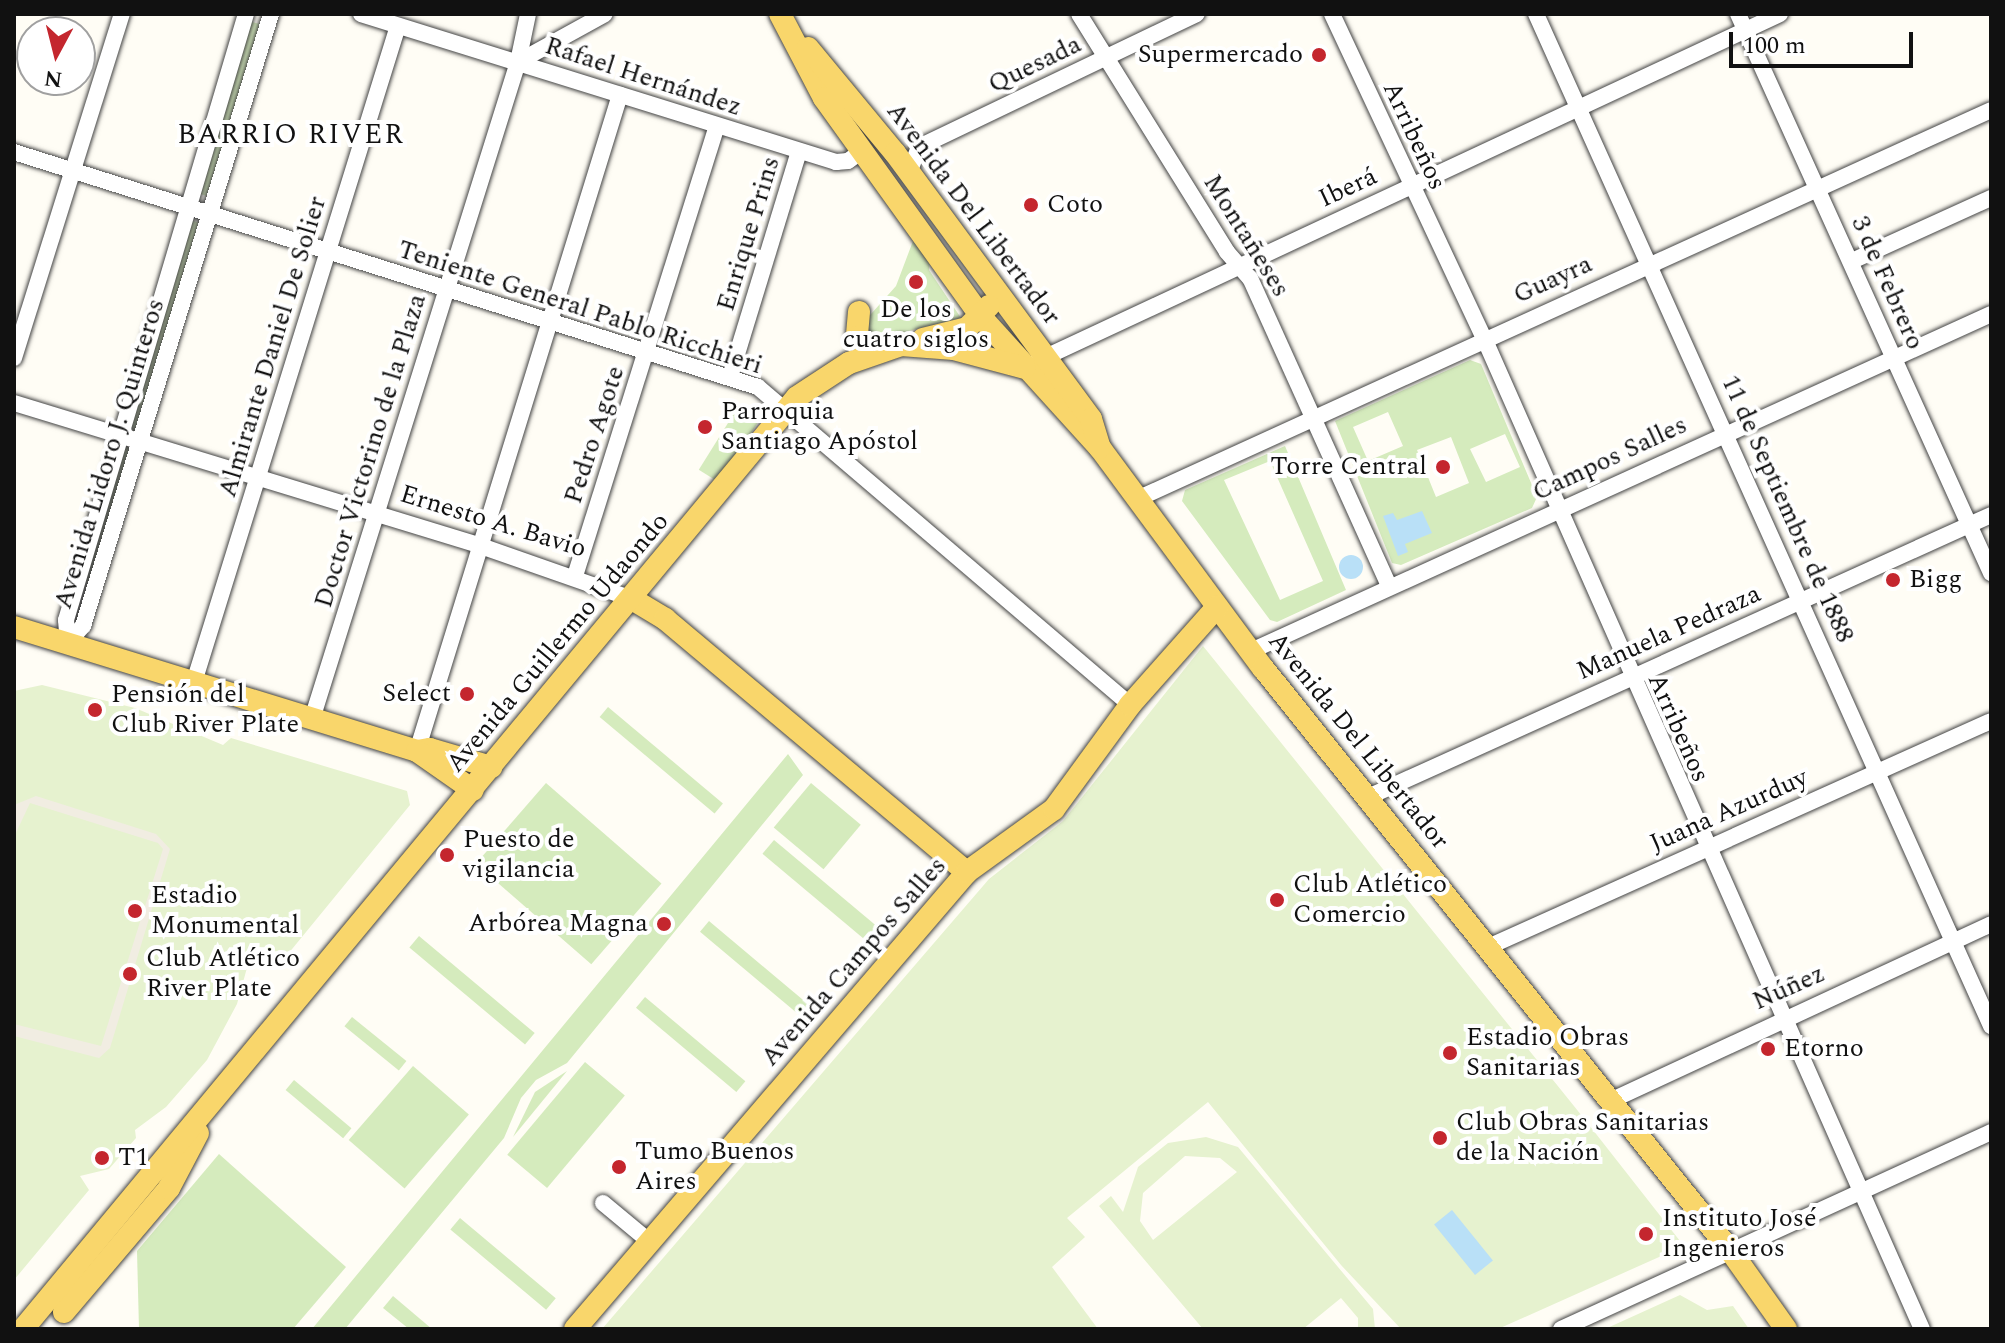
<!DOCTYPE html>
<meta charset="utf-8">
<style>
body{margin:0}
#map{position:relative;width:2005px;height:1343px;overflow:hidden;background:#fffdf5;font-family:Spectral,serif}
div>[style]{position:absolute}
.green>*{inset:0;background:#d5ebbd;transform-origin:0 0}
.pitch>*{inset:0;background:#e6f2cf}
.plaza>*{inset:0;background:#f1ede2}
.water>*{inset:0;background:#b9e0f7;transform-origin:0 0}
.round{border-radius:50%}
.roads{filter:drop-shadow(0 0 2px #444) drop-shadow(0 0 2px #444)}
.minor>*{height:16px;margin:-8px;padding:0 8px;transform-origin:8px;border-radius:8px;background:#fff}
.major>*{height:22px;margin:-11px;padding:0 11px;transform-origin:11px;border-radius:11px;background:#f9d66b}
.dots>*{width:22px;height:22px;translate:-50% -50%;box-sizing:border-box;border:4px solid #fff;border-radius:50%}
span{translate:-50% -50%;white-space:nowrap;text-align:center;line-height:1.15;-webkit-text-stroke:8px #fff;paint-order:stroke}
.poi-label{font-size:26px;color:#111}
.right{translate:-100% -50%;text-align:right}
.left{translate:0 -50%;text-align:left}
.street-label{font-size:26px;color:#111}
.neighbourhood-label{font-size:28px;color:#111;letter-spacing:2px}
.frame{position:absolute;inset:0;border:16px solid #111;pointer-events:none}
.north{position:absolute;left:16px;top:16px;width:80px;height:80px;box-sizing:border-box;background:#fff;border:2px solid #a0a0a0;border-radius:50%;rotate:187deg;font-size:22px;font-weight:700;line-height:32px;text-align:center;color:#111}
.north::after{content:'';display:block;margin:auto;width:28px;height:36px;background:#c4262e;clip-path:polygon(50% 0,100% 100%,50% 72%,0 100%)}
.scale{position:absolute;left:1729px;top:32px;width:184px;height:36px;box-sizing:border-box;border:4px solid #111;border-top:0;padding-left:10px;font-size:24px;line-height:28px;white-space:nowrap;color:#111;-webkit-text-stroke:6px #fff;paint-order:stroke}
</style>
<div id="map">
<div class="green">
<div style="clip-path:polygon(248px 21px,260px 24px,207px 196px,197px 193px)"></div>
<div style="clip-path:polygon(189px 219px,199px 223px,135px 432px,126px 430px)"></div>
<div style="clip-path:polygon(913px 241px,930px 260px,929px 270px,961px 318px,872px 340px,863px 323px,896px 286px)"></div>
<div style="clip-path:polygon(evenodd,1470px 360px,1481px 364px,1537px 497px,1532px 508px,1401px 565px,1392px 563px,1335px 421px,1470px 360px,1388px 412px,1403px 446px,1368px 461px,1353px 427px,1388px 412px,1470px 360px,1505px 434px,1520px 467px,1486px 482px,1470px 449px,1505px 434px,1470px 360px,1451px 437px,1469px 483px,1436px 497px,1417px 450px,1451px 437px)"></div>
<div style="left:738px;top:407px;width:25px;height:74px;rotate:32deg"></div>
<div style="clip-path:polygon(121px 444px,130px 447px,89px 582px,82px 580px)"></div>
<div style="clip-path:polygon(evenodd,1285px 446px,1346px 590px,1277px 622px,1270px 620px,1182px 501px,1185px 490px,1285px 446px,1270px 461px,1323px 581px,1280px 600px,1224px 480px,1270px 461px)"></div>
<div style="left:608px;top:707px;width:150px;height:13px;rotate:40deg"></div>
<div style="clip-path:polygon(788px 754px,803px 775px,567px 1063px,536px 1080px,521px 1098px,504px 1138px,345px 1329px,312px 1329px)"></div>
<div style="left:546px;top:783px;width:153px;height:107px;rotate:41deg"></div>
<div style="left:811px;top:783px;width:65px;height:58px;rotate:40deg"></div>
<div style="left:774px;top:840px;width:135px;height:18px;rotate:40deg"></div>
<div style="left:709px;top:921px;width:133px;height:14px;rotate:40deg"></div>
<div style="left:419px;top:936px;width:151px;height:15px;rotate:40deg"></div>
<div style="left:645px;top:997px;width:131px;height:14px;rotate:40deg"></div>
<div style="left:352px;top:1017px;width:70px;height:12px;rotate:39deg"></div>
<div style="left:585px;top:1062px;width:52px;height:121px;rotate:40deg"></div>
<div style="left:413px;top:1066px;width:74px;height:98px;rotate:41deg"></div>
<div style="clip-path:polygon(567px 1071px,513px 1137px,535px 1092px)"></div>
<div style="left:294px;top:1080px;width:75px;height:13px;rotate:40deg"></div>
<div style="clip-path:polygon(219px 1154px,346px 1267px,293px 1329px,139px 1329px,137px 1251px)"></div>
<div style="left:460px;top:1218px;width:125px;height:15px;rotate:40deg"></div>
<div style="clip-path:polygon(393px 1296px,432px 1329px,409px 1329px,383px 1308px)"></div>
</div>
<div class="pitch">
<div style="clip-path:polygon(1203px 646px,1582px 1116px,1680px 1241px,1677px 1249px,1498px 1329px,1401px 1329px,1341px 1265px,1208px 1102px,1067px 1218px,1085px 1237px,1052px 1267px,1098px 1329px,602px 1329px,989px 879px,1063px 821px)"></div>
<div style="clip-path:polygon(42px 685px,135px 708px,223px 745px,231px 738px,407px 791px,410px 805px,288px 954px,253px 946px,237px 1004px,207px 1060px,166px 1107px,135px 1130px,136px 1138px,109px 1169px,80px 1176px,89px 1190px,14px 1280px,14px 691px)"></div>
<div style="clip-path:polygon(evenodd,1206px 1137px,1238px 1147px,1373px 1309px,1375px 1329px,1358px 1329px,1358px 1318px,1341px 1298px,1303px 1329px,1203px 1329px,1099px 1206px,1111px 1196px,1123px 1212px,1138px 1167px,1168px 1143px,1206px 1137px,1185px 1156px,1220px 1158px,1237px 1172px,1153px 1240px,1140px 1221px,1143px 1193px,1185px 1156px)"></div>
<div style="clip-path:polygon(1680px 1295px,1707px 1310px,1733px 1306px,1749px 1329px,1605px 1329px)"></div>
</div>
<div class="plaza">
<div style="clip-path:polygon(36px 796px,156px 834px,170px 849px,110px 1048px,99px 1058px,14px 1036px,14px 1024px,101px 1046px,163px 849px,158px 843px,30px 803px,14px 837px,14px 805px)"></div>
</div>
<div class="water">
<div style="clip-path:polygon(1422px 511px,1432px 533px,1405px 544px,1408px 552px,1398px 556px,1383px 516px,1393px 513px,1397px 520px)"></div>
<div class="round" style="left:1339px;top:555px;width:24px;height:24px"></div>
<div style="left:1452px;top:1210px;width:65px;height:23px;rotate:51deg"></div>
</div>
<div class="roads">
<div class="minor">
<div style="left:361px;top:14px;width:498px;rotate:17.3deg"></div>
<div style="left:836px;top:162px;width:12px;rotate:-5deg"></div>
<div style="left:848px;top:161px;width:19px;rotate:-36deg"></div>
<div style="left:1079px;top:14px;width:280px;rotate:58.1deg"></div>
<div style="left:1227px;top:252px;width:35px;rotate:49deg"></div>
<div style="left:1250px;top:278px;width:336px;rotate:65.7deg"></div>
<div style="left:1332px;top:14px;width:358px;rotate:64.9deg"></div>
<div style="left:1484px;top:338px;width:1083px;rotate:66.16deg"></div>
<div style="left:1536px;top:14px;width:1110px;rotate:65.79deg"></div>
<div style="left:1738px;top:14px;width:614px;rotate:65.65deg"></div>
<div style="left:518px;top:62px;width:99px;rotate:-28.9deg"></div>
<div style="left:14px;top:152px;width:780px;rotate:17.53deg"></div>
<div style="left:758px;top:387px;width:489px;rotate:40.5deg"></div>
<div style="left:909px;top:173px;width:28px;rotate:-69deg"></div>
<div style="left:919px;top:147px;width:308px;rotate:-25.6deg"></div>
<div style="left:1852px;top:261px;width:153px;rotate:-24.4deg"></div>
<div style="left:14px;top:358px;width:361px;rotate:-72.6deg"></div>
<div style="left:1037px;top:361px;width:820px;rotate:-25.03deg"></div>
<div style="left:730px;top:377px;width:235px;rotate:-73deg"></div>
<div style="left:14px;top:403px;width:485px;rotate:17deg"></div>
<div style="left:478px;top:545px;width:163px;rotate:19.3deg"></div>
<div style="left:1137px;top:499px;width:938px;rotate:-24.49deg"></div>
<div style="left:575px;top:576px;width:472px;rotate:-72.5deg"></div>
<div style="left:68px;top:643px;width:23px;rotate:-49deg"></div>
<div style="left:83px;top:626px;width:640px;rotate:-72.92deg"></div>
<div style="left:68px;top:643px;width:23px;rotate:-95deg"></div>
<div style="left:66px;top:620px;width:632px;rotate:-73.46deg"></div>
<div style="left:1251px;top:651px;width:813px;rotate:-24.48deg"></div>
<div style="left:194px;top:682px;width:687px;rotate:-72.73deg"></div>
<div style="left:312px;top:719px;width:689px;rotate:-72.59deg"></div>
<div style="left:518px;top:62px;width:49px;rotate:-78.2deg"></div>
<div style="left:417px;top:751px;width:687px;rotate:-72.81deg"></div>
<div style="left:1368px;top:797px;width:684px;rotate:-24.35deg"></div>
<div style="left:1488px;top:947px;width:551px;rotate:-24.19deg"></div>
<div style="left:1610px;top:1101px;width:420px;rotate:-24.9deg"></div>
<div style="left:603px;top:1203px;width:61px;rotate:39.7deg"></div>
<div style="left:1561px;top:1329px;width:473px;rotate:-24.6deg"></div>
</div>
<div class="major">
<div style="left:780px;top:14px;width:95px;rotate:62.4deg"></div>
<div style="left:824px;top:98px;width:271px;rotate:54.3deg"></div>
<div style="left:982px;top:318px;width:176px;rotate:47.8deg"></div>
<div style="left:1100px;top:448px;width:274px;rotate:53.5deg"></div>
<div style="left:1263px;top:668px;width:746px;rotate:51.26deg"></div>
<div style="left:1730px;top:1250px;width:97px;rotate:54.7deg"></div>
<div style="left:808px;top:48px;width:136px;rotate:50.4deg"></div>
<div style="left:895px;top:153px;width:330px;rotate:53.6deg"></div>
<div style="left:1091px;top:419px;width:30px;rotate:73deg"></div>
<div style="left:859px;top:312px;width:25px;rotate:95deg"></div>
<div style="left:857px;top:337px;width:26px;rotate:31deg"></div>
<div style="left:923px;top:339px;width:45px;rotate:-14deg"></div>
<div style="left:967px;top:328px;width:31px;rotate:-45deg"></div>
<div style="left:632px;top:599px;width:39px;rotate:31deg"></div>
<div style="left:665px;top:619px;width:394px;rotate:40deg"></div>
<div style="left:14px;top:627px;width:422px;rotate:17.1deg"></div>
<div style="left:417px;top:751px;width:13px;rotate:-9deg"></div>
<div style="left:430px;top:749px;width:64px;rotate:16.4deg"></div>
<div style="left:417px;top:751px;width:68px;rotate:34.9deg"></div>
<div style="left:64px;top:1312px;width:162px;rotate:-49.7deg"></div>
<div style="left:169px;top:1188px;width:62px;rotate:-62.2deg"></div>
<div style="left:23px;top:1329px;width:1211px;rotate:-50.29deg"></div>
<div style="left:797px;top:397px;width:62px;rotate:-33.2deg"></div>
<div style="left:849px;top:363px;width:55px;rotate:-19.1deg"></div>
<div style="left:901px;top:345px;width:53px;rotate:4.3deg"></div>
<div style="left:954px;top:349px;width:73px;rotate:15deg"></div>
<div style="left:575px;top:1329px;width:602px;rotate:-49.38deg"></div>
<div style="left:967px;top:872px;width:107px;rotate:-35.9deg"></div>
<div style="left:1054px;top:809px;width:129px;rotate:-53.8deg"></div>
<div style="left:1130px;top:705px;width:131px;rotate:-48.4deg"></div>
</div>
</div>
<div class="dots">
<div style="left:1319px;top:55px;background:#c4262e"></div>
<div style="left:1031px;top:205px;background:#c4262e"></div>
<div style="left:916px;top:282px;background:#c4262e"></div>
<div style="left:705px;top:427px;background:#c4262e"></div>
<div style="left:1443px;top:467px;background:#c4262e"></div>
<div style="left:1893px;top:580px;background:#c4262e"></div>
<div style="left:467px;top:694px;background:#c4262e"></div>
<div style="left:95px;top:710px;background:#c4262e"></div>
<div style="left:447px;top:855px;background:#c4262e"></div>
<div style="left:1277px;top:900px;background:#c4262e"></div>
<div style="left:135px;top:911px;background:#c4262e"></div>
<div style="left:664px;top:924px;background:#c4262e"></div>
<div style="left:130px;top:974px;background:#c4262e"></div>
<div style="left:1768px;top:1049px;background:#c4262e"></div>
<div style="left:1450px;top:1053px;background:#c4262e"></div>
<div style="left:1440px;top:1138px;background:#c4262e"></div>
<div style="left:102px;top:1158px;background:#c4262e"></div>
<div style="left:619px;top:1167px;background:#c4262e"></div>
<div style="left:1646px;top:1234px;background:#c4262e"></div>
</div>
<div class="poi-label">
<span class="right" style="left:1303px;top:55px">Supermercado</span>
<span class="left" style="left:1047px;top:205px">Coto</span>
<span style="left:916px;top:325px">De los<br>cuatro siglos</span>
<span class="left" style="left:721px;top:427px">Parroquia<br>Santiago Apóstol</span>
<span class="right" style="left:1427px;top:467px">Torre Central</span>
<span class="left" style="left:1909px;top:580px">Bigg</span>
<span class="right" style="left:451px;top:694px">Select</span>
<span class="left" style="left:111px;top:710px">Pensión del<br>Club River Plate</span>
<span class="left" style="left:463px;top:855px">Puesto de<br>vigilancia</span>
<span class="left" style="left:1293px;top:900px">Club Atlético<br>Comercio</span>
<span class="left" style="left:151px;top:911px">Estadio<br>Monumental</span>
<span class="right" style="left:648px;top:924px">Arbórea Magna</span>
<span class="left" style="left:146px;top:974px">Club Atlético<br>River Plate</span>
<span class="left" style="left:1466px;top:1053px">Estadio Obras<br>Sanitarias</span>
<span class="left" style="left:1784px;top:1049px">Etorno</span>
<span class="left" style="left:1456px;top:1138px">Club Obras Sanitarias<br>de la Nación</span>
<span class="left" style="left:635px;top:1167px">Tumo Buenos<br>Aires</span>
<span class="left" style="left:118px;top:1158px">T1</span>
<span class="left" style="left:1662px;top:1234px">Instituto José<br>Ingenieros</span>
</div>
<div class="street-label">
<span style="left:1035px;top:65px;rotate:-26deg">Quesada</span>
<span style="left:643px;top:77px;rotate:18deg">Rafael Hernández</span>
<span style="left:1414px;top:136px;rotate:65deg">Arribeños</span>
<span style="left:1348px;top:188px;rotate:-25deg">Iberá</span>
<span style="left:973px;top:214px;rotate:53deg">Avenida Del Libertador</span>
<span style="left:749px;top:234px;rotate:-73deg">Enrique Prins</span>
<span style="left:1246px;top:236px;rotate:58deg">Montañeses</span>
<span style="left:1553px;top:280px;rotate:-24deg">Guayra</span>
<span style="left:1887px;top:283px;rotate:66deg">3 de Febrero</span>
<span style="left:580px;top:308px;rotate:18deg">Teniente General Pablo Ricchieri</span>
<span style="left:273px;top:347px;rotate:-73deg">Almirante Daniel De Solier</span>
<span style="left:595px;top:435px;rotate:-72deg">Pedro Agote</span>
<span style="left:371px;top:451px;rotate:-73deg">Doctor Victorino de la Plaza</span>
<span style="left:110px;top:454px;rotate:-73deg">Avenida Lidoro J. Quinteros</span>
<span style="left:1610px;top:459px;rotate:-25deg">Campos Salles</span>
<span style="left:1787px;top:509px;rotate:66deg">11 de Septiembre de 1888</span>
<span style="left:493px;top:522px;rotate:17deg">Ernesto A. Bavio</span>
<span style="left:1669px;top:633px;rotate:-24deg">Manuela Pedraza</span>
<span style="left:558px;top:643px;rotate:-50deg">Avenida Guillermo Udaondo</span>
<span style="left:1678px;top:728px;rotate:66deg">Arribeños</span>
<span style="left:1358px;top:741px;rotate:51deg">Avenida Del Libertador</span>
<span style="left:1729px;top:811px;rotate:-24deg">Juana Azurduy</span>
<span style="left:854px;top:962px;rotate:-49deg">Avenida Campos Salles</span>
<span style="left:1789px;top:988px;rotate:-24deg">Núñez</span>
</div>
<div class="neighbourhood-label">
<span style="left:291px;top:135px">BARRIO RIVER</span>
</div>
<div class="frame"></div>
<div class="north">N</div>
<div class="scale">100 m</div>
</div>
